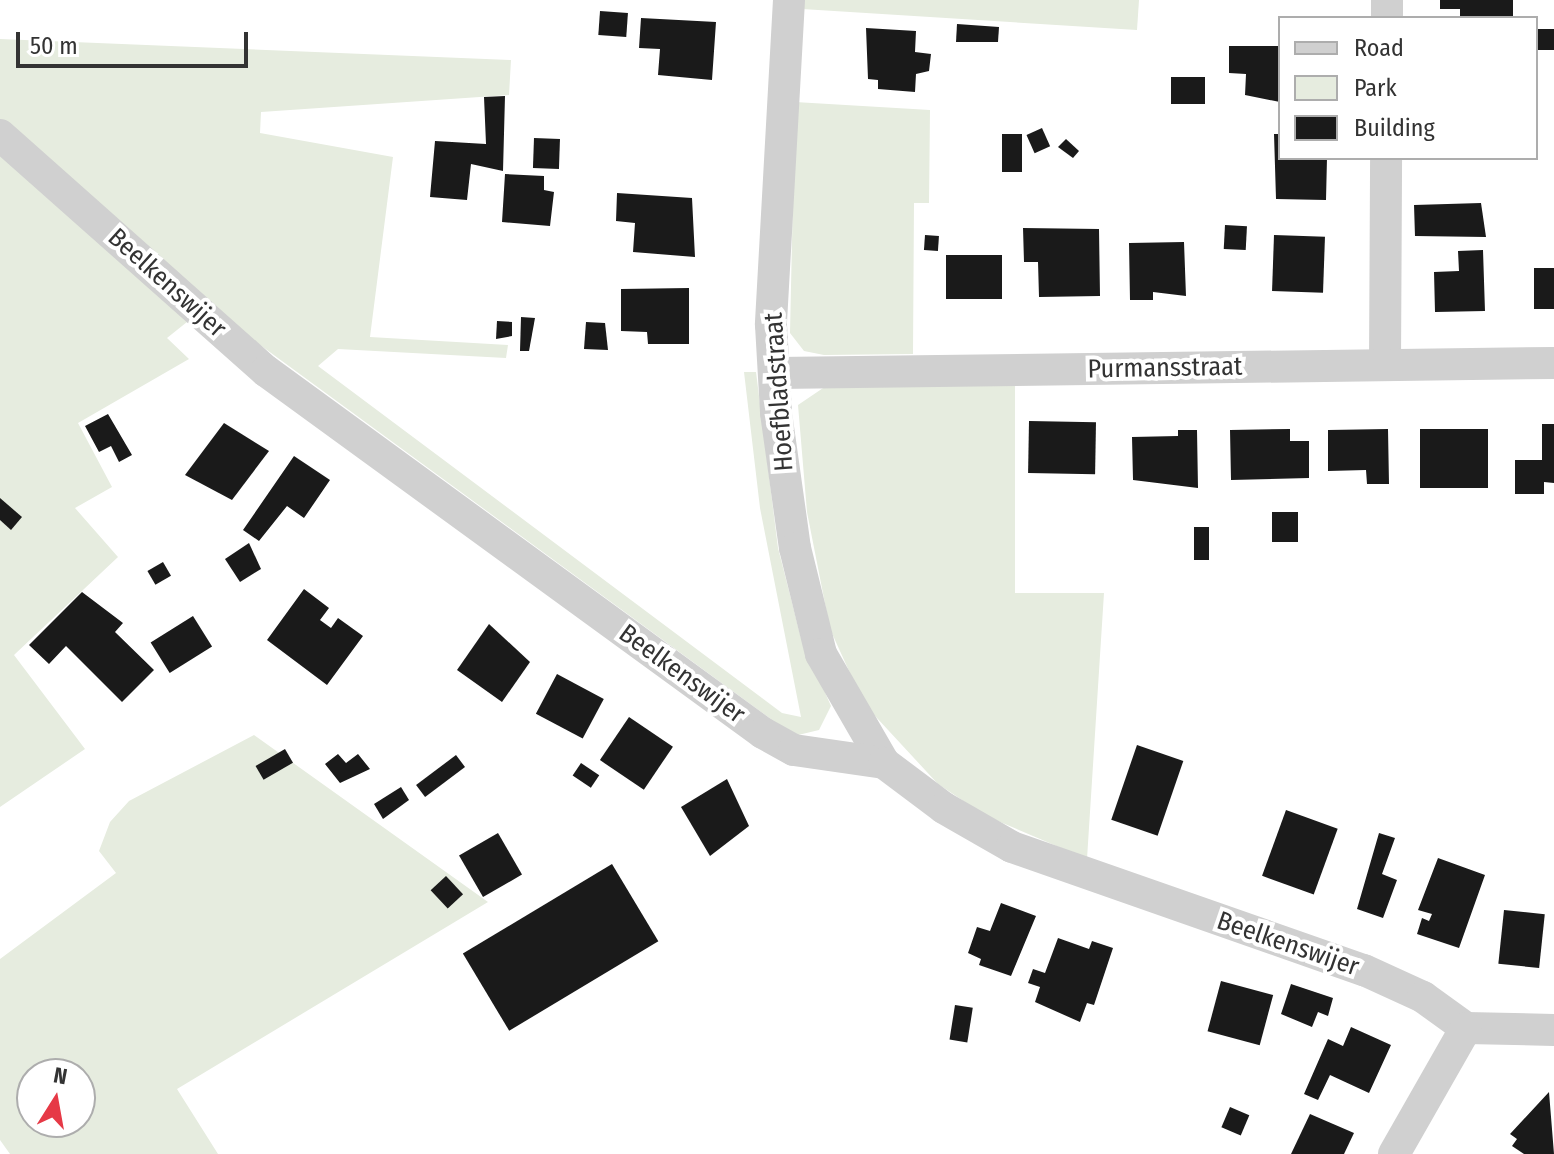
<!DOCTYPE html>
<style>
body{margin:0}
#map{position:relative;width:1554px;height:1154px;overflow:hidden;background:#fff;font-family:"Fira Sans Condensed",sans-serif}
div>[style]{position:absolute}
.green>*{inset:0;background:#e6ecdf}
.building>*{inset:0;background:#1a1a1a;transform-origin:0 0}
.street>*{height:32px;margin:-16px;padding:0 16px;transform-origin:16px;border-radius:16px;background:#d0d0d0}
span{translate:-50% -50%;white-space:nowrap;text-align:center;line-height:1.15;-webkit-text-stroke:8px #fff;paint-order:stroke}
.street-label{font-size:26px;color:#333}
.legend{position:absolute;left:1278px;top:16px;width:260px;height:144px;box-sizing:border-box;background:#fff;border:2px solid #adadad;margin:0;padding:10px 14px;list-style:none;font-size:24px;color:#333}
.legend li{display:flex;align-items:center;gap:16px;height:40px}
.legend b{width:40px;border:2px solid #adadad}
.north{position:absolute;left:16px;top:1058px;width:80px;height:80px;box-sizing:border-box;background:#fff;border:2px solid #adadad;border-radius:50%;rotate:11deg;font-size:22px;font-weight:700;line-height:32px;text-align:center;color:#333}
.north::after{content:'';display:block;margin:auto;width:28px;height:36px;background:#e63946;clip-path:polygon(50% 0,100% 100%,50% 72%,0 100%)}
.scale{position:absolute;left:16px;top:32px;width:232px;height:36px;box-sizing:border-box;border:4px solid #333;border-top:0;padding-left:10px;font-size:24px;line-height:28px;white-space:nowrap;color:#333;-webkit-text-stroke:6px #fff;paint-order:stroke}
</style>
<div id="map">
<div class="green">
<div style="clip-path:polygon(802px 0,1139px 0,1137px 30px,802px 9px)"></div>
<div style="clip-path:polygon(0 39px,511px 60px,509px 95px,261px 112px,260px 133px,393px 157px,370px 337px,508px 345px,506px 358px,338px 349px,318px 366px,782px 713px,801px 717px,760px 508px,744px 372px,756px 372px,778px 548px,801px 638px,831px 706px,819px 730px,794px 736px,207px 306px,167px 338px,189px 359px,78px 423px,112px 487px,75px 508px,118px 557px,14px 655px,85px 749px,0 807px)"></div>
<div style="clip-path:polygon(795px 102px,930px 110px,929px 203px,914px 203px,913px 354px,824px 355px,804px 351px,790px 333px)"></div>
<div style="clip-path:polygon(1015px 376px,1015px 593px,1104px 593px,1087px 859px,986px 816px,938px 784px,864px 704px,830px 629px,807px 512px,798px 405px,829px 384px)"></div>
<div style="clip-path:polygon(evenodd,254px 735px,488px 902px,177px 1089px,218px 1154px,10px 1154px,0 1140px,0 959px,116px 873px,99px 851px,110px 822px,129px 801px,254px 735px,32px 1074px,80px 1074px,80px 1122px,32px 1122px,32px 1074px)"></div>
</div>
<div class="building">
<div style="clip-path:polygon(1440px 0,1513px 0,1513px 18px,1460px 18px,1460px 9px,1440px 9px)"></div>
<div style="left:600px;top:11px;width:28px;height:24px;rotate:4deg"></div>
<div style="clip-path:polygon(641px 18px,716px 22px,712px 80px,658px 75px,660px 49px,639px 48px)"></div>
<div style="clip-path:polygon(957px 24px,999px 27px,998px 42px,956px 42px)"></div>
<div style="clip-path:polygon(866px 28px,916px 31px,915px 52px,931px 54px,929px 71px,916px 74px,915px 92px,878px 89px,878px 80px,868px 79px)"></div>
<div style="left:1536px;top:29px;width:18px;height:21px"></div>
<div style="clip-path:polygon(1229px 46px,1280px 46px,1280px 102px,1245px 95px,1246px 74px,1229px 73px)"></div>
<div style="left:1171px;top:77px;width:34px;height:27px"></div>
<div style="clip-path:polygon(505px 96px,503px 171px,471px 164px,467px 200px,430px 197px,435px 141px,486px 144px,484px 97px)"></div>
<div style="left:1042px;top:128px;width:20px;height:17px;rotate:66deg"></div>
<div style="left:1002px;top:134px;width:20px;height:38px"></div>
<div style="clip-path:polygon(1274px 134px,1280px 134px,1280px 158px,1327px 158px,1326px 200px,1276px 199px)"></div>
<div style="left:534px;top:138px;width:26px;height:30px;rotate:2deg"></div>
<div style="clip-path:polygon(1066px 139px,1079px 151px,1073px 158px,1058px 147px)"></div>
<div style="clip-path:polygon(505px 174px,544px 176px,544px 190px,554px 192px,550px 226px,502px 222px)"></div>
<div style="clip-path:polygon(617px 193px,692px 198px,695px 257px,633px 252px,635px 223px,616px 221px)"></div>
<div style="clip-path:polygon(1481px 203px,1486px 237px,1415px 236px,1414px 205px)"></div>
<div style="left:1225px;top:225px;width:22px;height:24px;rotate:3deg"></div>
<div style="clip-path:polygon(1023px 228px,1099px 229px,1100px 296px,1039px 297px,1038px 262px,1024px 262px)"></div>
<div style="left:925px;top:235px;width:14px;height:15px;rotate:4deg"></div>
<div style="left:1274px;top:235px;width:51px;height:56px;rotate:2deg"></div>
<div style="clip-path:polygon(1184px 242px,1186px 296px,1153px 292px,1153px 300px,1130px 300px,1129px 243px)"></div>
<div style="clip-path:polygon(1483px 250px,1485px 311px,1435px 312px,1434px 272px,1459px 271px,1458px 251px)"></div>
<div style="left:946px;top:255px;width:56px;height:44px"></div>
<div style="left:1554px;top:268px;width:41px;height:20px;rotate:90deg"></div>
<div style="clip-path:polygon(689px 288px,689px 344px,648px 344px,647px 332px,621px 331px,621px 289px)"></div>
<div style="clip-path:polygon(521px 317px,535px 318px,529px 351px,520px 351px)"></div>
<div style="clip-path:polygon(497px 321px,512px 322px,512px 336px,496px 339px)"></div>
<div style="clip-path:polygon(586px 322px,605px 323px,608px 350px,584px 349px)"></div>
<div style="clip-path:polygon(108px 414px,132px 455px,119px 462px,111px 446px,99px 452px,85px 426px)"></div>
<div style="left:1029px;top:421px;width:67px;height:52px;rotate:1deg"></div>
<div style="clip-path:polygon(224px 423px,269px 451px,232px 500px,185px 475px)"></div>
<div style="clip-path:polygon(1542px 424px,1554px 424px,1554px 483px,1544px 482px,1544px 494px,1515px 494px,1515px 460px,1542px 460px)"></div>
<div style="clip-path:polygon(1290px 429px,1290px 441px,1309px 441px,1309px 478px,1231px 480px,1230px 430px)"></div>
<div style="clip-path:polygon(1388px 429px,1389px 484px,1367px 484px,1366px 470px,1328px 471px,1328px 430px)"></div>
<div style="left:1420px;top:429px;width:68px;height:59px"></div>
<div style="clip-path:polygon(1178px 430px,1197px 430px,1198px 488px,1133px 480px,1132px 437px,1178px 436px)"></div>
<div style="clip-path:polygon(294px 456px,330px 480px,304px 518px,287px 506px,259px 541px,243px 530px)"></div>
<div style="clip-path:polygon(0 498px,22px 517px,11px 530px,0 520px)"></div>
<div style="left:1272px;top:512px;width:26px;height:30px"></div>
<div style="left:1194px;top:527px;width:15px;height:33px"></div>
<div style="clip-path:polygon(249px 543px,261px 569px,240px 582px,225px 559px)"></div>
<div style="left:163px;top:562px;width:16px;height:18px;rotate:60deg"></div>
<div style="clip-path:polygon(304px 589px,329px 608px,320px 620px,331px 628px,338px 618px,363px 636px,327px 685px,267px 640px)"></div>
<div style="clip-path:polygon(82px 592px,123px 623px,115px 632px,154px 670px,122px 702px,66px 646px,49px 664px,29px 645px)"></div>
<div style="left:193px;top:616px;width:36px;height:50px;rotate:58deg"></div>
<div style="clip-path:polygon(489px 624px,530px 662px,502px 702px,457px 670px)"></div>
<div style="left:557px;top:674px;width:53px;height:45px;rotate:28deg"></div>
<div style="left:629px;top:717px;width:53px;height:52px;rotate:34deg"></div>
<div style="left:1137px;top:745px;width:49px;height:79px;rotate:19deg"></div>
<div style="left:285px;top:749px;width:16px;height:34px;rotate:60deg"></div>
<div style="clip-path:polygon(338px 754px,346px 763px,358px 754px,370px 769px,340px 783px,325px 764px)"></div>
<div style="left:456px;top:755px;width:15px;height:50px;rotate:53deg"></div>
<div style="left:581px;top:763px;width:22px;height:15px;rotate:34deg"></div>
<div style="clip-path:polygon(727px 779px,749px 826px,710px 856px,681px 807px)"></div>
<div style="clip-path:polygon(401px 787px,409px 800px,383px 819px,374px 804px)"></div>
<div style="left:1286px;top:810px;width:55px;height:70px;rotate:20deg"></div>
<div style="left:498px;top:833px;width:48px;height:45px;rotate:60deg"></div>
<div style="clip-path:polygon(1379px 833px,1395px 838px,1382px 874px,1397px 880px,1383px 918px,1357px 909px)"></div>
<div style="clip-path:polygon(1438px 858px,1485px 875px,1459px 948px,1417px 934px,1422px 918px,1429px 921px,1432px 914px,1418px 910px)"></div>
<div style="left:612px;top:864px;width:90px;height:174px;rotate:59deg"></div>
<div style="left:446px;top:876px;width:25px;height:21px;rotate:47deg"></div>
<div style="clip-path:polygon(1001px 903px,1036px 916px,1011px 976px,979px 965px,981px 959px,968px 953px,977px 927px,990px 931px)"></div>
<div style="left:1504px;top:910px;width:41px;height:54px;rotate:6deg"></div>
<div style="clip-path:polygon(1058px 938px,1089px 949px,1092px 941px,1113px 948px,1094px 1005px,1087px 1003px,1080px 1022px,1035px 1002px,1040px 987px,1028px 983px,1033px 969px,1045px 973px)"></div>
<div style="left:1221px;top:981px;width:54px;height:52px;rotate:15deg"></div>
<div style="clip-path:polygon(1291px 984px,1333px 998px,1328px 1016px,1318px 1012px,1312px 1027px,1281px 1014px)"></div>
<div style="left:955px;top:1005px;width:18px;height:35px;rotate:9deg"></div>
<div style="clip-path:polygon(1351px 1027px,1391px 1045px,1369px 1093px,1330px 1075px,1318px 1100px,1304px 1094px,1328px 1039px,1343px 1046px)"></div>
<div style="clip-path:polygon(1549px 1092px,1554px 1154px,1524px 1154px,1512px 1146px,1517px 1139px,1510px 1134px)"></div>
<div style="left:1230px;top:1107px;width:21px;height:22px;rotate:23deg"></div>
<div style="clip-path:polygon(1310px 1114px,1354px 1133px,1344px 1154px,1291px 1154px)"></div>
</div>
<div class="street">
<div style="left:789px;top:0;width:325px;rotate:93.2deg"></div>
<div style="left:771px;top:325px;width:88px;rotate:86.7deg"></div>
<div style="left:776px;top:413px;width:136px;rotate:82deg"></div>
<div style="left:795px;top:548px;width:109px;rotate:76.2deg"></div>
<div style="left:821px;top:654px;width:126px;rotate:60deg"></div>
<div style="left:1387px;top:18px;width:18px;rotate:-90deg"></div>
<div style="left:0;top:135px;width:356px;rotate:41.6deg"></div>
<div style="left:266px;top:371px;width:615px;rotate:36.07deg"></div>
<div style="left:763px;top:733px;width:35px;rotate:29deg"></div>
<div style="left:794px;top:750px;width:91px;rotate:8.2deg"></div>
<div style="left:884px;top:763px;width:75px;rotate:36.9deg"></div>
<div style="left:944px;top:808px;width:78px;rotate:29.8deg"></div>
<div style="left:1012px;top:847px;width:373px;rotate:19.3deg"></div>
<div style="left:1364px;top:970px;width:65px;rotate:24.6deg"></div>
<div style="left:1423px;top:997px;width:53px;rotate:35.8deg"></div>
<div style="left:1385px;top:365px;width:207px;rotate:-89.7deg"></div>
<div style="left:777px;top:373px;width:777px;rotate:-0.74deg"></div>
<div style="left:1466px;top:1028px;width:88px;rotate:1.3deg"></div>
<div style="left:1394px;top:1154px;width:145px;rotate:-60.3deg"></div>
</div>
<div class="street-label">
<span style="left:167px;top:283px;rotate:42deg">Beelkenswijer</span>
<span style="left:1165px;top:368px;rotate:-1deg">Purmansstraat</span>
<span style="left:779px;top:392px;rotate:-94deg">Hoefbladstraat</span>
<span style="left:682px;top:674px;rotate:36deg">Beelkenswijer</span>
<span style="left:1288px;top:944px;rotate:19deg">Beelkenswijer</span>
</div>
<ul class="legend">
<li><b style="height:10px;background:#d0d0d0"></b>Road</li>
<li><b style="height:22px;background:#e6ecdf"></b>Park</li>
<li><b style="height:22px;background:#1a1a1a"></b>Building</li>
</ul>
<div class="north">N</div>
<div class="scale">50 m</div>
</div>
